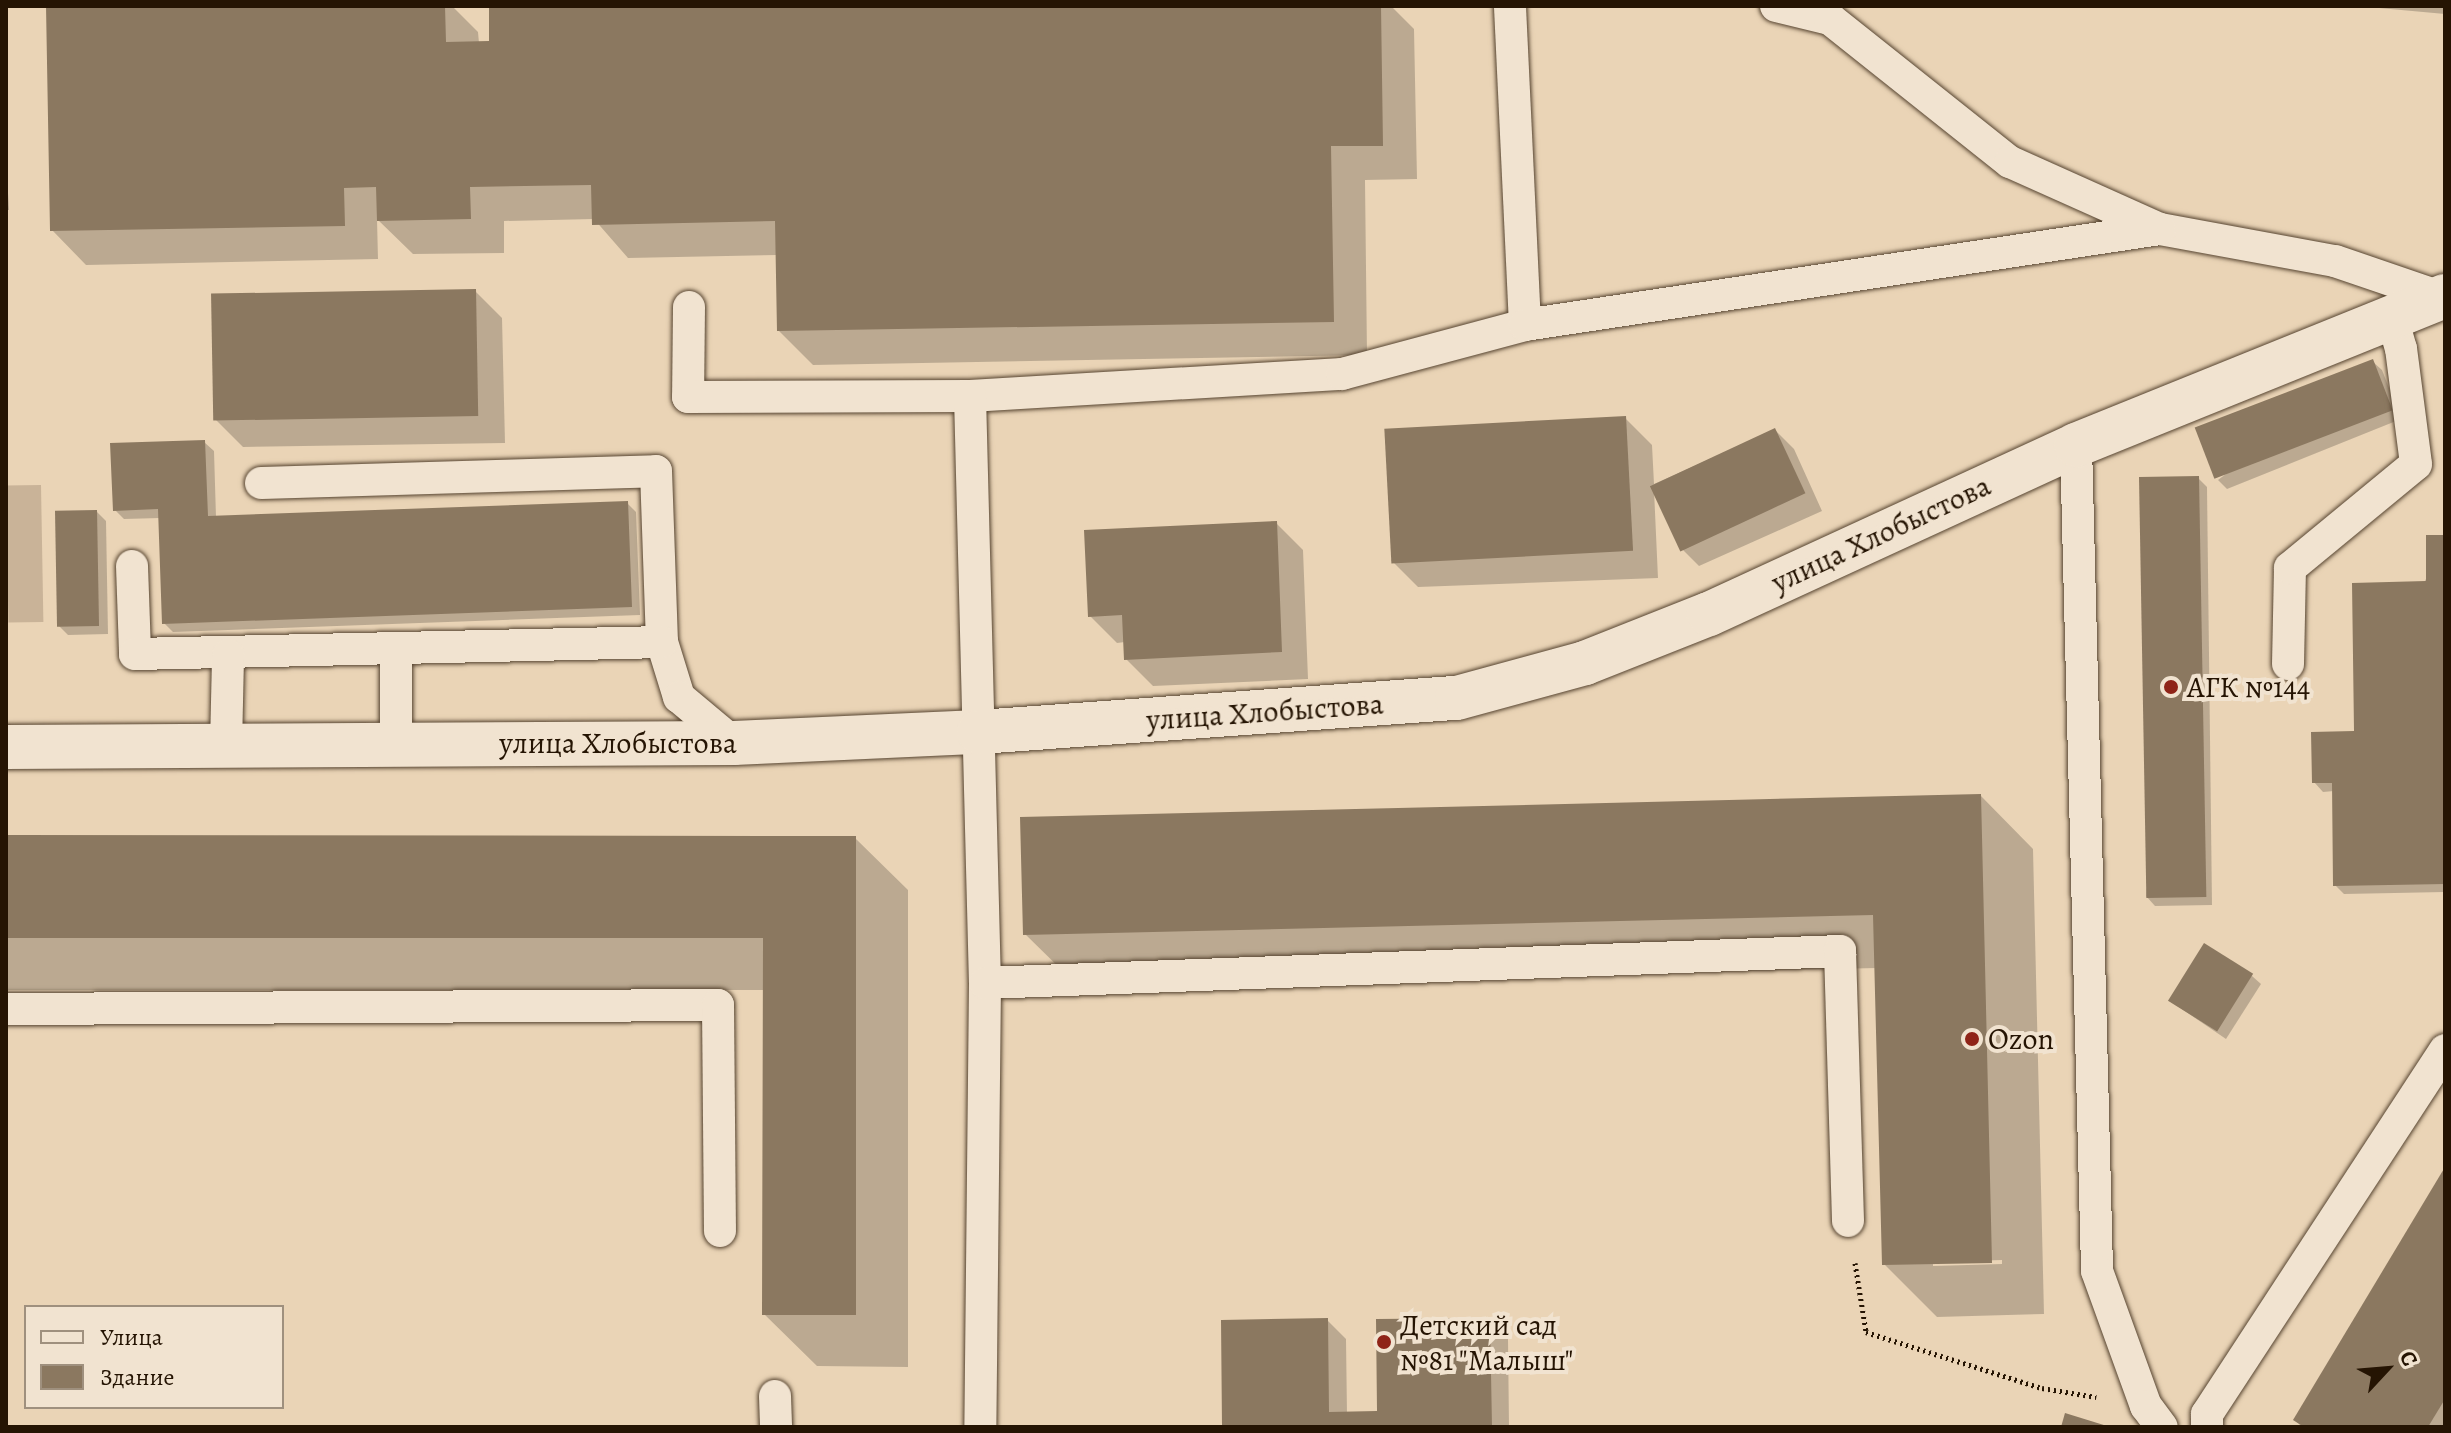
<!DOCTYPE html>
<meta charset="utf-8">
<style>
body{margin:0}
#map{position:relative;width:2451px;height:1433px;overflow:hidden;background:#ead4b6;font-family:Alegreya,serif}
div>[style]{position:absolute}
.green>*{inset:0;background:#c9b398;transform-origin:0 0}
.shadow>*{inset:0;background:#0003}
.building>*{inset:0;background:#8b7860;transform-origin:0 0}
.path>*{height:5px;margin-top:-2.5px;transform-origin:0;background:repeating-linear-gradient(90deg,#251403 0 2px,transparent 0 6px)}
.roads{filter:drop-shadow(0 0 2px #564430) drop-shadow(0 0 2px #564430)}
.lane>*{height:32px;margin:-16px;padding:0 16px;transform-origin:16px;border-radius:16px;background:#f1e3d0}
.street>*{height:44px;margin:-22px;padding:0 22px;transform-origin:22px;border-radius:22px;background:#f1e3d0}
.dots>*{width:22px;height:22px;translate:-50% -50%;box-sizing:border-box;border:4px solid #f1e3d0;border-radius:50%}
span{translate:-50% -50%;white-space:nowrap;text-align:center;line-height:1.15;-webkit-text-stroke:8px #f1e3d0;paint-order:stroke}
.street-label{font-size:30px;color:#251403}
.poi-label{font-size:30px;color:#251403}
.left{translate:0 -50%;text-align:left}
.frame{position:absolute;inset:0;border:8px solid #251403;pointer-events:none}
.legend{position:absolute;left:24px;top:1305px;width:260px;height:104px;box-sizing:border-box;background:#f1e3d0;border:2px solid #9f907e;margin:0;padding:10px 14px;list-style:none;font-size:24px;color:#251403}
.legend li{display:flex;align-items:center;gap:16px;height:40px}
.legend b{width:40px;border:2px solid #9f907e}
.north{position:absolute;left:2347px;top:1329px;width:80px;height:80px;-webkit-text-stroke:6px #f1e3d0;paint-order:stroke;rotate:64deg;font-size:22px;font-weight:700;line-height:32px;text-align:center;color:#251403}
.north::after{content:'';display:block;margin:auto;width:28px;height:36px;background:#251403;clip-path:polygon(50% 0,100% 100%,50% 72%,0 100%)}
</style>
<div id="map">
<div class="green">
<div style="left:41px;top:485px;width:137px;height:35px;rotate:89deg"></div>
</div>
<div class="shadow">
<div style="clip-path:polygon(48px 6px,452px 6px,478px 32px,479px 43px,491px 43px,491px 6px,1391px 6px,1414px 29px,1417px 179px,1365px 180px,1367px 355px,813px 365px,779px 331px,777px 255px,628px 258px,594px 219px,504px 221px,504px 253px,413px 254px,377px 219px,378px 259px,86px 265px,52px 230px)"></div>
<div style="clip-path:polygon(2357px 6px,2445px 6px,2445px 14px)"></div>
<div style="clip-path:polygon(6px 158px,9px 210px,6px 210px)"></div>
<div style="clip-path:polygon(475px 291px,502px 318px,505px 443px,243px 447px,216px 420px)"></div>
<div style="clip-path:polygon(2373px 362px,2382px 370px,2401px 419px,2227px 489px,2218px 480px)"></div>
<div style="clip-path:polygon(1625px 418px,1652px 445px,1654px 484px,1775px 430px,1794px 449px,1822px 511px,1699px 566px,1681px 548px,1654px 490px,1658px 578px,1418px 587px,1391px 560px)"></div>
<div style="clip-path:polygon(204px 442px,214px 451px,216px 517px,627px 503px,636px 512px,640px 615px,173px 632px,164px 623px,160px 518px,124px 519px,115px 510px)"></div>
<div style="clip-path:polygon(2198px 478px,2207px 487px,2212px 905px,2155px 906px,2146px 896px)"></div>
<div style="clip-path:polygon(97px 512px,106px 521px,108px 634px,68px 635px,59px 626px)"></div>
<div style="clip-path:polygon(1276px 523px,1303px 550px,1308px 679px,1153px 686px,1126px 659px,1125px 642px,1117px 643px,1090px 616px)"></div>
<div style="clip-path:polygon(2445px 537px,2445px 892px,2344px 894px,2335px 885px,2334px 791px,2323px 792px,2314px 782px,2356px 733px)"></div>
<div style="clip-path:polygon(evenodd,1981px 796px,2033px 849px,2044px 1314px,1937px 1317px,1884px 1264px,1877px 968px,1078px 986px,1025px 934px,1981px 796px,2002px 1260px,2002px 1264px,1933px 1266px,1933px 1262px,2002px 1260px)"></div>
<div style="clip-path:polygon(6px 837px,855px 838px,908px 890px,908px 1367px,817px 1366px,764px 1314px,765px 990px,6px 990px)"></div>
<div style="clip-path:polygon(2252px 976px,2261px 984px,2226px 1039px,2170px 1001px)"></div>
<div style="clip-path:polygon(2445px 1170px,2445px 1427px,2302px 1427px,2295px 1420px)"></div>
<div style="clip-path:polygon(1327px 1320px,1346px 1339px,1347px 1414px,1379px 1413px,1489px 1320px,1508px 1338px,1509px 1427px,1224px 1427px)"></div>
</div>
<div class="building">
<div style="clip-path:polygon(46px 6px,445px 6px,446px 42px,489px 41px,489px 6px,1381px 6px,1383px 146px,1331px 146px,1334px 322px,777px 331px,775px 221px,592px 225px,591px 185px,470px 187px,471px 219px,377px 221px,376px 187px,344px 188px,345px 226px,50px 231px)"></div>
<div style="left:476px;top:289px;width:127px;height:265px;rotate:89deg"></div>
<div style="left:2373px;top:359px;width:55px;height:191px;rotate:69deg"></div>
<div style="left:1626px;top:416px;width:135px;height:242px;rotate:87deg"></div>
<div style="left:1775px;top:428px;width:72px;height:138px;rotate:65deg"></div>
<div style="clip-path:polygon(205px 440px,208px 516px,628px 501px,632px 607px,162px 624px,158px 509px,113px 511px,110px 443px)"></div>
<div style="left:2199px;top:476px;width:421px;height:60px;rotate:89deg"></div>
<div style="left:97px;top:510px;width:116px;height:42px;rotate:89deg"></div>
<div style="clip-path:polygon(1277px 521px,1282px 652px,1124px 660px,1122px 615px,1088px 617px,1084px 530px)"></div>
<div style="clip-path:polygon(2426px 535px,2445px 535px,2445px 884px,2333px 886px,2332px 783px,2312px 783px,2311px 732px,2354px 731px,2352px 583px,2426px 581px)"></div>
<div style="clip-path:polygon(1981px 794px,1992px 1263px,1882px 1265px,1873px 915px,1023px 935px,1020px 817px)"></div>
<div style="clip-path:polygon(6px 835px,856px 836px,856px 1315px,762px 1315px,763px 938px,6px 938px)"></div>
<div style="left:2204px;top:943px;width:58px;height:68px;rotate:32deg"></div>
<div style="clip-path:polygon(2445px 1167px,2445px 1399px,2428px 1427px,2304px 1427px,2293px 1420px)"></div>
<div style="clip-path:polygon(1328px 1318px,1329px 1412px,1377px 1411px,1376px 1319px,1490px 1318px,1492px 1427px,1222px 1427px,1221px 1320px)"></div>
<div style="clip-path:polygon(2065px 1413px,2107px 1426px,2107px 1427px,2061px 1427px)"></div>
</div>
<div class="path">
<div style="left:1855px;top:1263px;width:70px;rotate:80.9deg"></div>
<div style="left:1866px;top:1332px;width:185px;rotate:17.7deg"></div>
<div style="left:2042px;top:1388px;width:55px;rotate:9.5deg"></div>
</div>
<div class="roads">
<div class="lane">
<div style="left:1776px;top:6px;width:56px;rotate:13.5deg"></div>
<div style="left:1830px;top:19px;width:230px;rotate:38.5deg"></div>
<div style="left:2010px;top:162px;width:164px;rotate:24.1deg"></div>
<div style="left:2160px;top:229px;width:178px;rotate:10.4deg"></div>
<div style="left:2335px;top:261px;width:111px;rotate:18.9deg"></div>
<div style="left:689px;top:307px;width:90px;rotate:90.6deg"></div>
<div style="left:688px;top:397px;width:282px;rotate:-0.2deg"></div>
<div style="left:970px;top:396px;width:373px;rotate:-3.4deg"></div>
<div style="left:1342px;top:374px;width:189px;rotate:-15deg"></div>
<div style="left:1525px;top:325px;width:319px;rotate:-92.7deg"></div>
<div style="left:1525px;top:325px;width:642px;rotate:-8.6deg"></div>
<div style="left:970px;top:396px;width:587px;rotate:88.54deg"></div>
<div style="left:985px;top:983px;width:444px;rotate:90.6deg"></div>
<div style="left:2076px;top:445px;width:826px;rotate:88.54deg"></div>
<div style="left:2097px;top:1271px;width:144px;rotate:70.1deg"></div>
<div style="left:2146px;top:1406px;width:26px;rotate:53deg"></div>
<div style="left:261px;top:483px;width:395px;rotate:-1.7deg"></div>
<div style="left:656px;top:471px;width:171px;rotate:88deg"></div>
<div style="left:662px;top:642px;width:58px;rotate:72.8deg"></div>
<div style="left:679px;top:697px;width:72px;rotate:39.9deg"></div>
<div style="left:132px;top:566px;width:88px;rotate:88deg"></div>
<div style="left:135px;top:654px;width:527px;rotate:-1.3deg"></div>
<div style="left:2288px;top:664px;width:96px;rotate:-88.8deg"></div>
<div style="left:2290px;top:568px;width:163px;rotate:-39.5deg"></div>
<div style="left:2416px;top:464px;width:116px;rotate:-97.4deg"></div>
<div style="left:2401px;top:349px;width:33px;rotate:-106deg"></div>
<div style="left:396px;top:745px;width:96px;rotate:-90deg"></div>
<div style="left:226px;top:746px;width:91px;rotate:-88.7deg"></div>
<div style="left:985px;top:983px;width:856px;rotate:-2.14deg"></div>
<div style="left:1840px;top:951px;width:270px;rotate:88.3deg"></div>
<div style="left:6px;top:1009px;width:712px;rotate:-0.32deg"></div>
<div style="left:718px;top:1005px;width:226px;rotate:89.5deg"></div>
<div style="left:775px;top:1396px;width:31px;rotate:88deg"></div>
<div style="left:2207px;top:1427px;width:13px;rotate:-90deg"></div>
<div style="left:2207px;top:1414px;width:435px;rotate:-56.8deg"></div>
</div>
<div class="street">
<div style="left:6px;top:747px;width:728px;rotate:-0.31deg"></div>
<div style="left:734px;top:743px;width:245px;rotate:-2.6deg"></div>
<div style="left:979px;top:732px;width:479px;rotate:-4.1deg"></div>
<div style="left:1457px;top:698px;width:133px;rotate:-15.3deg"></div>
<div style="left:1585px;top:663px;width:133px;rotate:-21.6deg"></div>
<div style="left:1709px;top:614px;width:404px;rotate:-24.7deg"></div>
<div style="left:2076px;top:445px;width:398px;rotate:-22deg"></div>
</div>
</div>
<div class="dots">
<div style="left:2171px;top:687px;background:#8f2418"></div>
<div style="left:1972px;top:1039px;background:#8f2418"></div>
<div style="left:1384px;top:1342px;background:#8f2418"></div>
</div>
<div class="street-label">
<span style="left:1881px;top:534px;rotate:-25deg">улица Хлобыстова</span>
<span style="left:1265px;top:712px;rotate:-4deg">улица Хлобыстова</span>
<span style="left:618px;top:743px">улица Хлобыстова</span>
</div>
<div class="poi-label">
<span class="left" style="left:2187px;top:687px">АГК №144</span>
<span class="left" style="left:1988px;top:1039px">Ozon</span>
<span class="left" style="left:1400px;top:1342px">Детский сад<br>№81 "Малыш"</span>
</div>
<div class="frame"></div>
<ul class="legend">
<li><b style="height:10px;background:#f1e3d0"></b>Улица</li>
<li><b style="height:22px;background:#8b7860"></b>Здание</li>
</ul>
<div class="north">С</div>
</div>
